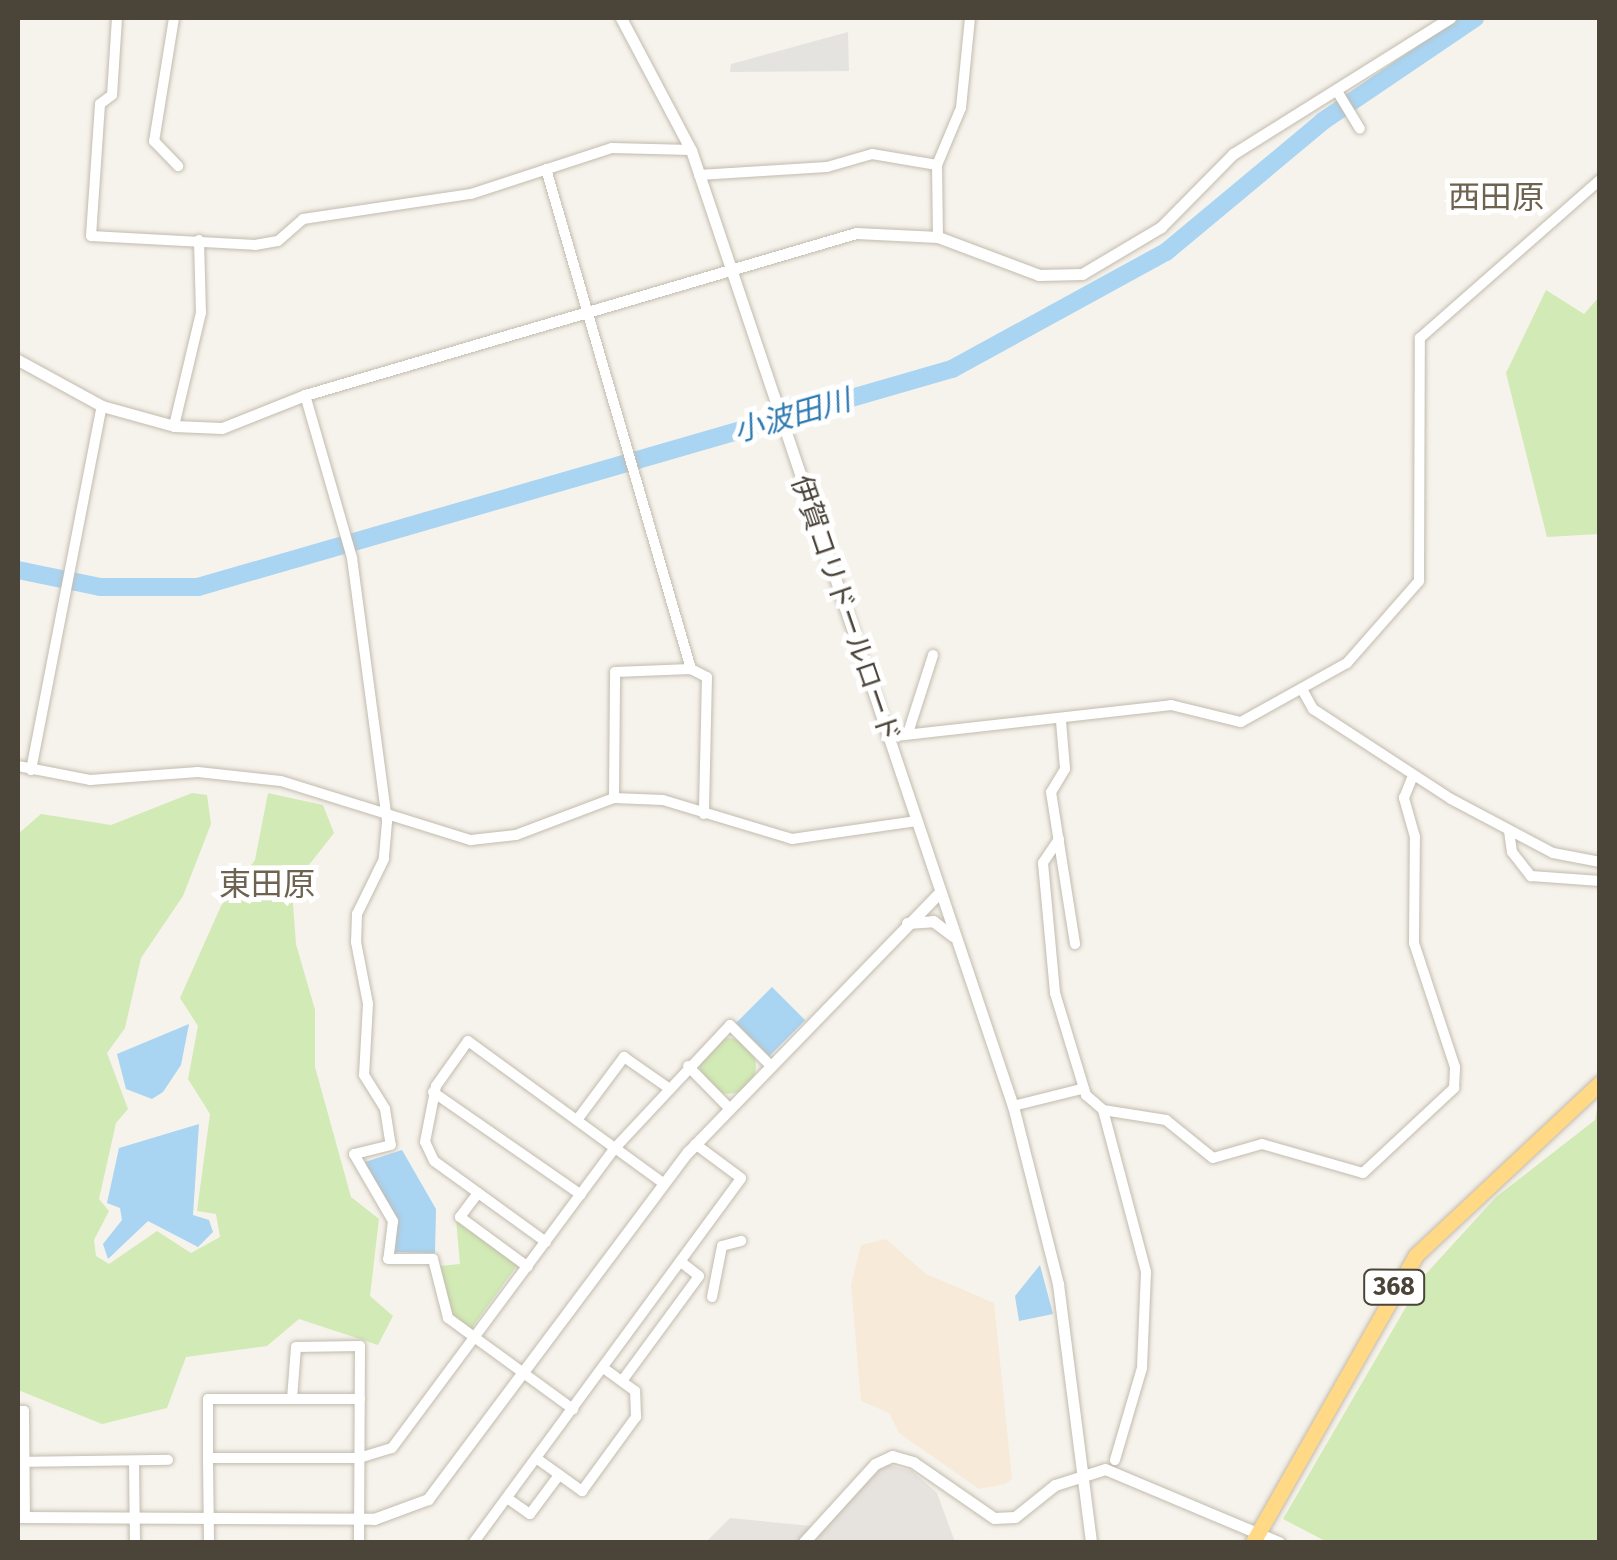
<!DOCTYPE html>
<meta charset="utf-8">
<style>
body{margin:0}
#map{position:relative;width:1617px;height:1560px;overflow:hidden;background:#f6f3ec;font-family:"Fira Sans","Noto Sans JP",sans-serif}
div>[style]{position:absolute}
.commercial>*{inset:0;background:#f7ead8}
.industrial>*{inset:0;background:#e6e2dd}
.green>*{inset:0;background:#d2eab5}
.round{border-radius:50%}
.parking>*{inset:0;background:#e5e3e0}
.water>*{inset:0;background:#a9d4f2;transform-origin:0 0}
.river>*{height:18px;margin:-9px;padding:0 9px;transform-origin:9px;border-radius:9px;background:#a9d4f2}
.roads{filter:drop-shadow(0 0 2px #c2bbae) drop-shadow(0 0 2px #c2bbae)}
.minor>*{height:10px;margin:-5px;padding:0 5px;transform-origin:5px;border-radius:5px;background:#fff}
.tertiary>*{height:11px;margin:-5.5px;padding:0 5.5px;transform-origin:5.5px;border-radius:5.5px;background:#fff}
.trunk>*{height:15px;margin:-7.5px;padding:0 7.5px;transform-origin:7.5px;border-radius:7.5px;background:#ffd985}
span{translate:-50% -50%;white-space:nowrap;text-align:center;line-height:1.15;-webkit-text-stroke:10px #fff;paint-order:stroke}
.shield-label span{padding:2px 8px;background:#fff;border:2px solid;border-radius:8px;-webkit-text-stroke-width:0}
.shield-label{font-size:25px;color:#4b4439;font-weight:700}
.street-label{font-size:28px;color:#4b4439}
.water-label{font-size:30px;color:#2e7ab2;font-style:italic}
.quarter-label{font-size:32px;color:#6e6250}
.frame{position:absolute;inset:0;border:20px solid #4b4439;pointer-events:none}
</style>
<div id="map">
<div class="commercial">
<div style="clip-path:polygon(886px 1239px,926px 1274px,994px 1303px,1012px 1479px,1005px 1484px,979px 1489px,899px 1433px,889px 1413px,861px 1401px,851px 1285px,861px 1245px)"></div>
</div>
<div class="industrial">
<div style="clip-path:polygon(885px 1464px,912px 1471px,937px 1493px,955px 1542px,706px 1542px,730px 1518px,821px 1527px)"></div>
</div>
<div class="green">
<div style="clip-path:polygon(1546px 290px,1584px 314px,1599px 297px,1599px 534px,1547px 537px,1506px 373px)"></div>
<div style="clip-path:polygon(192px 793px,207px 795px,211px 824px,183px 896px,141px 958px,125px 1028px,107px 1053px,128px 1109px,116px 1123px,99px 1199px,109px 1211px,94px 1240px,96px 1256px,109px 1264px,157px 1231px,191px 1253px,220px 1237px,216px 1214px,197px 1211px,210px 1114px,188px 1079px,198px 1026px,180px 998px,221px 906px,255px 860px,268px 793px,323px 805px,334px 833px,305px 870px,293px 904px,296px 944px,315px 1010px,315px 1067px,351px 1197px,379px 1219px,370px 1296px,393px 1316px,378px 1345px,299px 1319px,267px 1346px,186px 1357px,167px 1408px,102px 1424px,18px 1390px,18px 834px,41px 814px,111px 825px)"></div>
<div class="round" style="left:700px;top:1038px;width:56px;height:56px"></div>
<div style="clip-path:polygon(1599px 1099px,1599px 1542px,1327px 1542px,1283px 1519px,1424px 1276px,1496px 1197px,1595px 1120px)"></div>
<div style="clip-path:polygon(456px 1219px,519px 1263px,471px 1329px,451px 1315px,439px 1266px,460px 1264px)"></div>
</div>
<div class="parking">
<div style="clip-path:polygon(848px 32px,849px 71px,730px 72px,731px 64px)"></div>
</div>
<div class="water">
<div style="left:772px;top:987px;width:47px;height:51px;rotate:45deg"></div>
<div style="clip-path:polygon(189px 1024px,181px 1065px,163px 1092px,152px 1099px,126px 1089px,117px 1054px)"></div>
<div style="clip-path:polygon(199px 1124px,193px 1215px,209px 1220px,213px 1232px,198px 1247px,148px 1221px,108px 1259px,103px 1244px,122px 1220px,120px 1208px,107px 1203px,119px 1148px)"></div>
<div style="clip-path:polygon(402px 1150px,436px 1209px,435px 1253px,395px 1252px,397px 1220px,362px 1163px)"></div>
<div style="clip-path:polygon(1040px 1265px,1053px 1314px,1019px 1321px,1015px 1296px)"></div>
</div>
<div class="river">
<div style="left:18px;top:570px;width:84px;rotate:11.7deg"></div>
<div style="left:100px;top:587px;width:98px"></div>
<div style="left:198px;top:587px;width:785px;rotate:-16.13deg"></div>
<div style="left:952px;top:369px;width:244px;rotate:-28.7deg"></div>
<div style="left:1166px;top:252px;width:204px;rotate:-39.8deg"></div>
<div style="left:1323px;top:121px;width:184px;rotate:-34.1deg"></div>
</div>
<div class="roads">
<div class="minor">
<div style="left:117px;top:18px;width:77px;rotate:93.7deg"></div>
<div style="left:112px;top:95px;width:15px;rotate:143deg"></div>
<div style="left:100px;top:104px;width:132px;rotate:93.9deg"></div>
<div style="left:91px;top:236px;width:164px;rotate:3.1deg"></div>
<div style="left:255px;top:245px;width:23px;rotate:-10deg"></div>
<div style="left:278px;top:241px;width:33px;rotate:-41deg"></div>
<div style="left:303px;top:219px;width:170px;rotate:-8.5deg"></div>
<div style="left:471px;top:194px;width:148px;rotate:-18.1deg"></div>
<div style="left:612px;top:148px;width:79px;rotate:1.5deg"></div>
<div style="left:174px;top:18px;width:125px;rotate:99.2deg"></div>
<div style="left:154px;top:141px;width:35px;rotate:46deg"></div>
<div style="left:1337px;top:91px;width:44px;rotate:58.8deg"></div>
<div style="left:546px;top:169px;width:521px;rotate:73.83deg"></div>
<div style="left:699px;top:175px;width:128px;rotate:-3.6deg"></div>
<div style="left:827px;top:167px;width:47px;rotate:-16.1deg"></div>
<div style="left:872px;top:154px;width:66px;rotate:9.6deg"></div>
<div style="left:938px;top:237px;width:72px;rotate:-90.8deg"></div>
<div style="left:937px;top:165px;width:62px;rotate:-67.2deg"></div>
<div style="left:961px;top:108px;width:90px;rotate:-84.3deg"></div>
<div style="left:305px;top:395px;width:170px;rotate:73.9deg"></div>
<div style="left:352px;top:558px;width:266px;rotate:82.4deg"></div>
<div style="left:387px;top:822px;width:37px;rotate:95deg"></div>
<div style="left:384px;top:859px;width:61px;rotate:116.1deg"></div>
<div style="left:357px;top:914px;width:28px;rotate:92deg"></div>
<div style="left:356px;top:942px;width:63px;rotate:79deg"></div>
<div style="left:368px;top:1004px;width:71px;rotate:93.2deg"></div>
<div style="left:364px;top:1075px;width:40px;rotate:58deg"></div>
<div style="left:385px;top:1109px;width:36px;rotate:81deg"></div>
<div style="left:391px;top:1145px;width:38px;rotate:166deg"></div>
<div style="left:354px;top:1154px;width:78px;rotate:59.8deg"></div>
<div style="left:393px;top:1221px;width:38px;rotate:97deg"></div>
<div style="left:388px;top:1259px;width:45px"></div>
<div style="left:433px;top:1259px;width:61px;rotate:75.7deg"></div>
<div style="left:448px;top:1318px;width:155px;rotate:36.1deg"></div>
<div style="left:174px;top:426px;width:116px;rotate:-76.6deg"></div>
<div style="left:201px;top:313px;width:73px;rotate:-91.6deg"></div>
<div style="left:1303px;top:691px;width:21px;rotate:61deg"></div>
<div style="left:1313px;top:709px;width:165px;rotate:33.1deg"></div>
<div style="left:1451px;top:799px;width:115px;rotate:27.9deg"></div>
<div style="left:1553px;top:853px;width:48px;rotate:10.8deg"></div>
<div style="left:1061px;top:721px;width:48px;rotate:85.2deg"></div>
<div style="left:1065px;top:769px;width:27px;rotate:121deg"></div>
<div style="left:1051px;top:792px;width:154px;rotate:81deg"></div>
<div style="left:908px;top:733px;width:82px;rotate:-72.2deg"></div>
<div style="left:887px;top:737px;width:286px;rotate:-6.4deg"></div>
<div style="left:1171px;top:705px;width:72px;rotate:13.7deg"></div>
<div style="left:1241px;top:722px;width:121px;rotate:-29.1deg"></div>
<div style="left:1347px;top:663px;width:109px;rotate:-48.7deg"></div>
<div style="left:1419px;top:581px;width:243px;rotate:-89.8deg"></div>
<div style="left:1420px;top:338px;width:240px;rotate:-41.3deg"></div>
<div style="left:18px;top:766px;width:73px;rotate:11deg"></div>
<div style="left:90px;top:780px;width:108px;rotate:-4.2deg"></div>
<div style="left:198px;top:772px;width:83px;rotate:6.2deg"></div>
<div style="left:281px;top:781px;width:199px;rotate:17.3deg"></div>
<div style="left:471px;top:840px;width:45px;rotate:-6.3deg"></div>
<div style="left:516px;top:835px;width:105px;rotate:-20.7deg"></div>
<div style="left:614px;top:798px;width:49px;rotate:2.3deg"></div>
<div style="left:663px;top:800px;width:135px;rotate:16.8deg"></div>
<div style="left:792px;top:839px;width:126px;rotate:-8.2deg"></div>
<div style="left:31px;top:770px;width:371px;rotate:-79deg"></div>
<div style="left:614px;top:798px;width:126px;rotate:-89.5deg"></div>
<div style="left:615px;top:672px;width:76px;rotate:-2.3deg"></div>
<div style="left:691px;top:669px;width:18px;rotate:27deg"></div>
<div style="left:707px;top:677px;width:137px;rotate:91.3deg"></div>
<div style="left:1509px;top:831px;width:21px;rotate:82deg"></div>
<div style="left:1512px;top:852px;width:31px;rotate:52deg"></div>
<div style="left:1531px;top:876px;width:69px;rotate:4.1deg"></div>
<div style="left:1059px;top:839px;width:29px;rotate:124deg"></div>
<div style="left:1043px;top:863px;width:131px;rotate:84.7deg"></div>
<div style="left:1055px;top:993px;width:107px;rotate:73.1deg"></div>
<div style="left:1086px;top:1095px;width:23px;rotate:41deg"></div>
<div style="left:1103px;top:1110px;width:64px;rotate:9deg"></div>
<div style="left:1166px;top:1120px;width:60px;rotate:39deg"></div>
<div style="left:1213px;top:1158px;width:51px;rotate:-15.9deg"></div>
<div style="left:1262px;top:1144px;width:105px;rotate:16deg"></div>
<div style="left:1363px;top:1173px;width:125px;rotate:-43deg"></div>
<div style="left:1454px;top:1088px;width:21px;rotate:-87deg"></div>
<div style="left:1455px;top:1067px;width:131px;rotate:-108.3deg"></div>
<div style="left:1414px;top:943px;width:106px;rotate:-89.5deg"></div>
<div style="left:1415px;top:837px;width:41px;rotate:-105.8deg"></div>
<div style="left:1404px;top:798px;width:24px;rotate:-68deg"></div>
<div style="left:688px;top:1066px;width:60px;rotate:45.7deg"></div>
<div style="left:433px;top:1092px;width:180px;rotate:34.8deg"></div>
<div style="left:1013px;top:1106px;width:70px;rotate:-14deg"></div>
<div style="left:1103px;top:1110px;width:168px;rotate:75.1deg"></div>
<div style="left:1146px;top:1272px;width:96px;rotate:92.4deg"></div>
<div style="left:1142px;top:1368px;width:96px;rotate:106.4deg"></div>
<div style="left:577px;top:1120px;width:79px;rotate:-53.3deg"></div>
<div style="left:624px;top:1057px;width:52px;rotate:34.9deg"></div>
<div style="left:478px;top:1193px;width:30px;rotate:127deg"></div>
<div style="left:460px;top:1217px;width:84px;rotate:36.3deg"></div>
<div style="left:546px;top:1242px;width:138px;rotate:-144.1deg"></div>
<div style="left:434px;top:1161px;width:21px;rotate:-115deg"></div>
<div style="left:425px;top:1142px;width:57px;rotate:-78.9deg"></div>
<div style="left:436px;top:1086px;width:55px;rotate:-54.6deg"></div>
<div style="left:468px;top:1041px;width:182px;rotate:36.1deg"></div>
<div style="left:615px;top:1148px;width:168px;rotate:-46.9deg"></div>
<div style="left:730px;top:1025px;width:59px;rotate:45deg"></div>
<div style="left:712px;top:1297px;width:52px;rotate:-78.9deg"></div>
<div style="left:722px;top:1246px;width:20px;rotate:-15deg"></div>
<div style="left:622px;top:1381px;width:130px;rotate:-53.7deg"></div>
<div style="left:699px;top:1276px;width:24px;rotate:-142deg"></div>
<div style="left:292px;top:1399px;width:52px;rotate:-85.6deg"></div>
<div style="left:296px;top:1347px;width:64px;rotate:-0.9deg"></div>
<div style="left:360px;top:1346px;width:196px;rotate:90.3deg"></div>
<div style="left:18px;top:1411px;width:6px"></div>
<div style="left:24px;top:1411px;width:106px;rotate:89.5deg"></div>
<div style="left:208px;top:1458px;width:59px;rotate:-90deg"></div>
<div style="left:208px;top:1399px;width:152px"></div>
<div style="left:536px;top:1458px;width:57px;rotate:35.7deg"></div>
<div style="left:582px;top:1491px;width:92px;rotate:-53.9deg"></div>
<div style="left:636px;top:1417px;width:26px;rotate:-92deg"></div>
<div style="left:635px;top:1391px;width:39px;rotate:-144deg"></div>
<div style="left:18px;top:1462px;width:150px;rotate:-0.8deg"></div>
<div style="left:134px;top:1462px;width:80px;rotate:89.3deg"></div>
<div style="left:507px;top:1498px;width:28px;rotate:35deg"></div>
<div style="left:530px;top:1514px;width:49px;rotate:-53.4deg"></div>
<div style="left:209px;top:1542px;width:84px;rotate:-90.7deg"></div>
<div style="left:208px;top:1458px;width:151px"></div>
<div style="left:359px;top:1458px;width:34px;rotate:-17deg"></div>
<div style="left:392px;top:1448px;width:374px;rotate:-53.4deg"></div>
<div style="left:615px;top:1148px;width:59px;rotate:36.1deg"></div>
<div style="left:474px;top:1542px;width:451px;rotate:-53.7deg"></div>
<div style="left:741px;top:1178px;width:57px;rotate:-143.5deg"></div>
</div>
<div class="tertiary">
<div style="left:621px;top:18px;width:149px;rotate:62.1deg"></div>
<div style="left:691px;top:150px;width:1009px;rotate:71.39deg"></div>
<div style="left:1013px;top:1106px;width:184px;rotate:75.8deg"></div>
<div style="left:1058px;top:1284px;width:260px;rotate:82.7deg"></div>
<div style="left:18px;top:360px;width:96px;rotate:28.7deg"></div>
<div style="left:102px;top:406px;width:75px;rotate:15.5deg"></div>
<div style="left:174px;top:426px;width:48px;rotate:2.4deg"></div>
<div style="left:222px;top:428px;width:89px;rotate:-21.7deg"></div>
<div style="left:305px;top:395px;width:574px;rotate:-16.38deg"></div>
<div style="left:856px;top:233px;width:82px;rotate:2.8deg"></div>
<div style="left:938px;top:237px;width:108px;rotate:20.6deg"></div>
<div style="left:1039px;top:275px;width:43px;rotate:-1.3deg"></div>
<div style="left:1082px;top:274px;width:92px;rotate:-30.7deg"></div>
<div style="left:1161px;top:227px;width:103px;rotate:-45.4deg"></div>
<div style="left:1233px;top:154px;width:256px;rotate:-32.1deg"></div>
<div style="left:907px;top:923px;width:26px;rotate:-4deg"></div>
<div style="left:933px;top:921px;width:25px;rotate:37deg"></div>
<div style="left:18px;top:1517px;width:356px;rotate:0.3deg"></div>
<div style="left:374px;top:1519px;width:58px;rotate:-20.3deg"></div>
<div style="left:428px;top:1499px;width:434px;rotate:-53.2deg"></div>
<div style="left:688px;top:1152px;width:362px;rotate:-45.9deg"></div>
<div style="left:804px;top:1542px;width:105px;rotate:-47.7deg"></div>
<div style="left:875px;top:1464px;width:19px;rotate:-25deg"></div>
<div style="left:892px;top:1456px;width:22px;rotate:16deg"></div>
<div style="left:913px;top:1462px;width:98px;rotate:34.7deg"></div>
<div style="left:994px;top:1518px;width:21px;rotate:-3deg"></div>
<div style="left:1015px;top:1517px;width:51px;rotate:-38.7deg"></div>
<div style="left:1055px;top:1485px;width:52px;rotate:-17.7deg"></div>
<div style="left:1105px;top:1469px;width:189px;rotate:22.8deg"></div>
</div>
<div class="trunk">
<div style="left:1253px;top:1542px;width:330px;rotate:-60.4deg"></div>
<div style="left:1416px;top:1255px;width:252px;rotate:-43.1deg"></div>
</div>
</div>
<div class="shield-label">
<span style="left:1394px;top:1287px">368</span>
</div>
<div class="street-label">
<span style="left:845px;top:609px;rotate:71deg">伊賀コリドールロード</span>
</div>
<div class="water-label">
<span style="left:792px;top:416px;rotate:-16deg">小波田川</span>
</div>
<div class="quarter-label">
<span style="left:1496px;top:197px">西田原</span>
<span style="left:267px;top:884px">東田原</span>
</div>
<div class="frame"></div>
</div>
